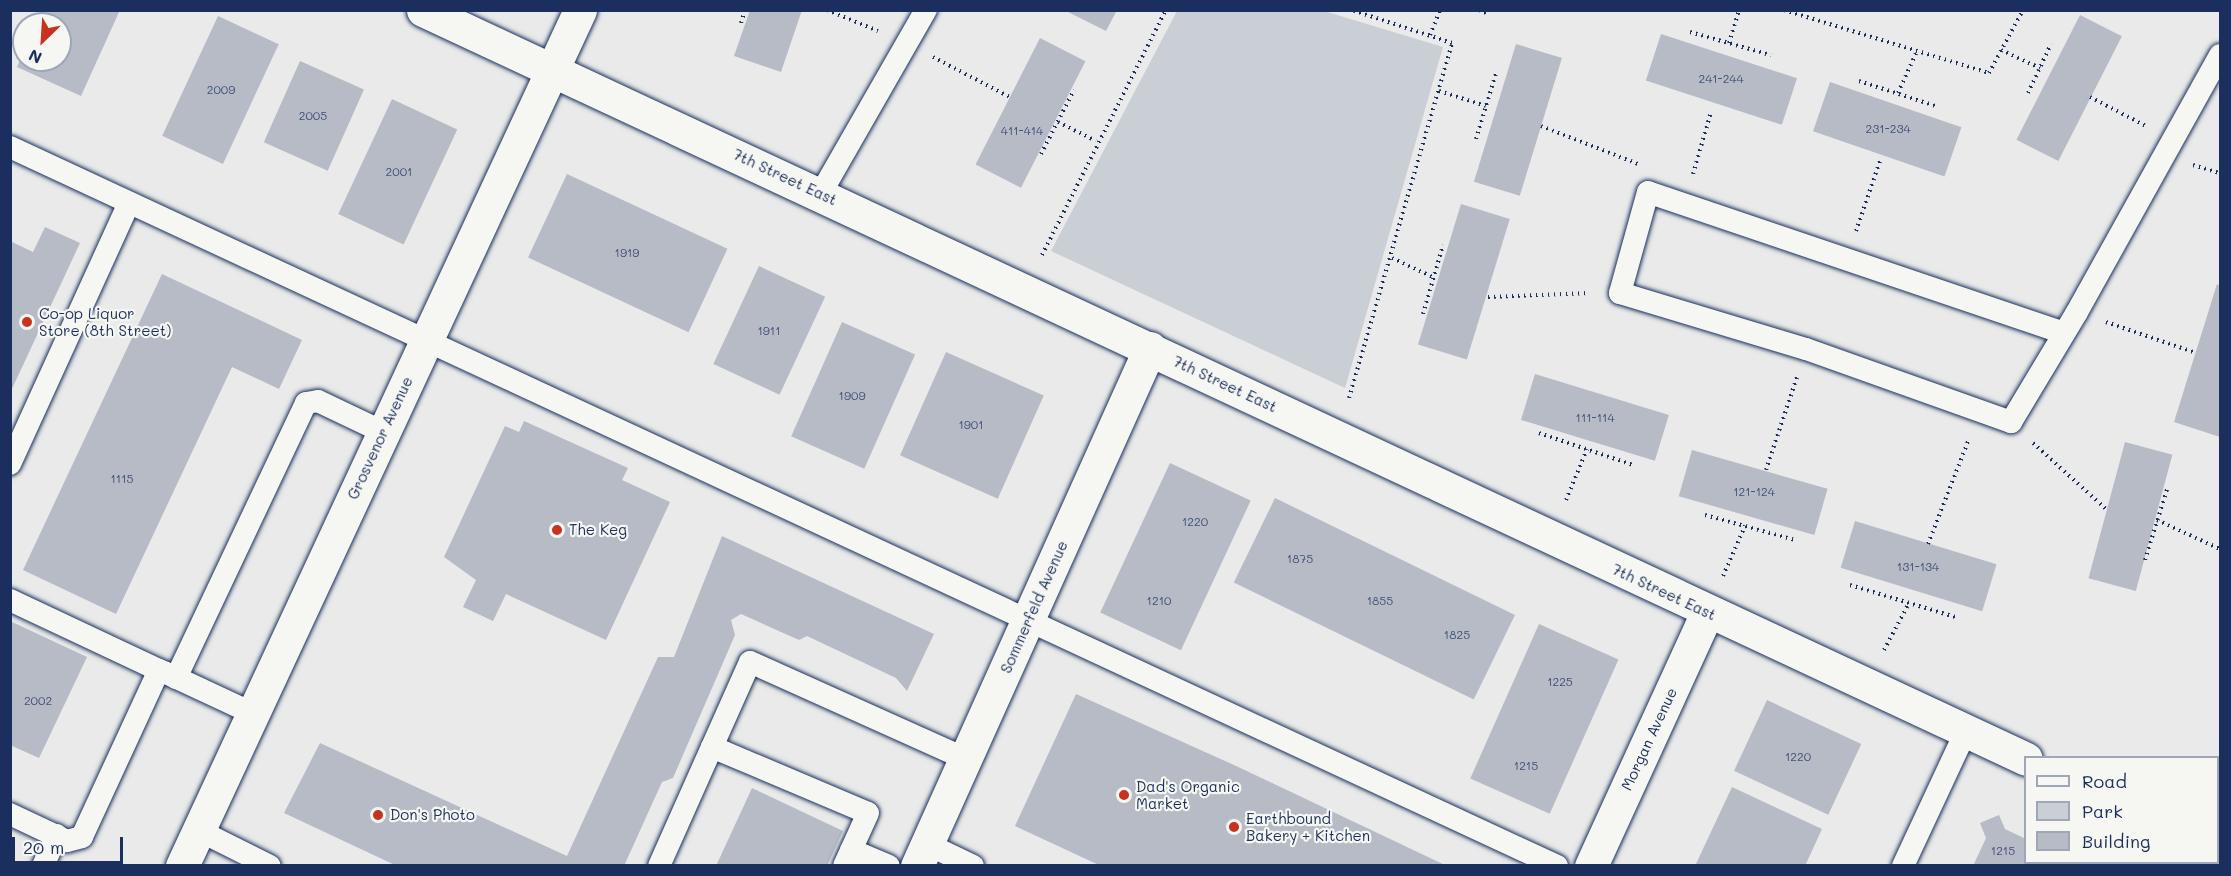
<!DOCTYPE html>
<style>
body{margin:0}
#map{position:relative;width:2231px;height:876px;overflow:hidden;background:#e9eae9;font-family:Mali,sans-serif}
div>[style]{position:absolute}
.green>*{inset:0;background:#caced5}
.building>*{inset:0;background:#b6bbc6;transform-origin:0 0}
.path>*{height:4px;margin-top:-2px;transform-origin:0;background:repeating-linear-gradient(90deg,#1b2f5e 0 1.5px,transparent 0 6px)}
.roads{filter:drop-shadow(0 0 2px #1b2f5e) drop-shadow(0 0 2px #1b2f5e)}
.lane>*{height:22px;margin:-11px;padding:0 11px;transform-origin:11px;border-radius:11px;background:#f6f6f2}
.street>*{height:33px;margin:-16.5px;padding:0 16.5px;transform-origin:16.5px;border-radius:16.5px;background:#f6f6f2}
.secondary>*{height:33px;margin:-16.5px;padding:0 16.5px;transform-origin:16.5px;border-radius:16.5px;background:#f6f6f2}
.dots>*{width:16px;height:16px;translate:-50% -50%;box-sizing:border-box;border:3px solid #f6f6f2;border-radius:50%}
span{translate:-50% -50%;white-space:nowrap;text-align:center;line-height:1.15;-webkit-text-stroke:4.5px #f6f6f2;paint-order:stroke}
.number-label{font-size:12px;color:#425278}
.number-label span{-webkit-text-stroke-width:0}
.street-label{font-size:15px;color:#1b2f5e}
.poi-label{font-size:15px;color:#1b2f5e}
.left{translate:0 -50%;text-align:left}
.frame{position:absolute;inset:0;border:12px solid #1b2f5e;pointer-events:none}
.legend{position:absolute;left:2024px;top:756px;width:195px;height:108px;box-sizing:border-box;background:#f6f6f2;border:2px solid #9ea6b7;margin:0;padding:8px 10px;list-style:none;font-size:18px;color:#1b2f5e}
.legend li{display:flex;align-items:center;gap:12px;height:30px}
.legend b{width:30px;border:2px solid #9ea6b7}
.north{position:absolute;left:12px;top:12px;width:60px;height:60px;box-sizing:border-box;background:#f6f6f2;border:2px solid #9ea6b7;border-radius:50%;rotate:205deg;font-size:16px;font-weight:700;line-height:24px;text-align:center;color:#1b2f5e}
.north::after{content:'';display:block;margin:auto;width:21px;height:27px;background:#c8321e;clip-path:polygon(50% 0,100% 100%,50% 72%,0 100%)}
.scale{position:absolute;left:12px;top:837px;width:111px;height:27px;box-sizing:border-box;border:3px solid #1b2f5e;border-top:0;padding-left:8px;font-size:18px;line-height:21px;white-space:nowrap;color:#1b2f5e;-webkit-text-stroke:4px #f6f6f2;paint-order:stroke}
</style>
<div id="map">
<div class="green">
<div style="clip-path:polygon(1177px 11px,1324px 11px,1443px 47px,1345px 388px,1051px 251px)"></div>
</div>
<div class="building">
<div style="clip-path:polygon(42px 10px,120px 10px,81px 96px,17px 67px,24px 51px,24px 60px,60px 60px,60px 24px,36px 24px)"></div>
<div style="clip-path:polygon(750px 10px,802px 10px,781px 72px,734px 56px)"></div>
<div style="clip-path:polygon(1064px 10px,1117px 10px,1106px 31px)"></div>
<div style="left:2080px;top:15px;width:47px;height:140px;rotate:27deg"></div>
<div style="left:218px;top:16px;width:67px;height:132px;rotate:25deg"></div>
<div style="left:1661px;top:34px;width:143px;height:49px;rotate:18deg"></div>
<div style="left:1040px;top:38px;width:51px;height:142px;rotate:27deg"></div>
<div style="left:1516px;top:44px;width:48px;height:144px;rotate:17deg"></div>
<div style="left:300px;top:61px;width:70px;height:89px;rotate:24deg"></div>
<div style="left:1830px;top:82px;width:139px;height:52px;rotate:19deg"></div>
<div style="left:392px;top:99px;width:72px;height:127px;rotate:25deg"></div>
<div style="left:567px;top:174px;width:177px;height:92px;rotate:25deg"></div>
<div style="left:1461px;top:204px;width:51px;height:147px;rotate:17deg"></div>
<div style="clip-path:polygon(45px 227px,80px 243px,10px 393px,10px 241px,33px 252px)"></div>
<div style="left:759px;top:266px;width:73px;height:108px;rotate:25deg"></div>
<div style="clip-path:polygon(162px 274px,302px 340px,279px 389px,232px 367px,116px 614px,23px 570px)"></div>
<div style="clip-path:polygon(2217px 284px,2220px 286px,2220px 437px,2174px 422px)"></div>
<div style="left:842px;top:322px;width:80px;height:125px;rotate:24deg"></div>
<div style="left:946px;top:352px;width:107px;height:113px;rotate:24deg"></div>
<div style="left:1535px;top:374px;width:140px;height:48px;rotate:17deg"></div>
<div style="clip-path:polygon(524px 421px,628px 468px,622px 480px,670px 502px,606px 640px,506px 594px,493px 621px,463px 607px,476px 580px,444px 557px,505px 426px,519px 432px)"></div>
<div style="left:2125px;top:442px;width:49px;height:141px;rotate:15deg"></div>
<div style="left:1692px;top:450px;width:141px;height:48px;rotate:16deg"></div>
<div style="left:1170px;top:463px;width:89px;height:165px;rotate:25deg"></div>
<div style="left:1275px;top:498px;width:267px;height:94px;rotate:26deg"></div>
<div style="left:1855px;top:521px;width:148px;height:49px;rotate:17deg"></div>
<div style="clip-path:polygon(722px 536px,934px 634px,907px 691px,896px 678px,807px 636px,799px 640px,741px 614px,731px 620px,735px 635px,673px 778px,662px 782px,624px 866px,397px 866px,284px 813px,320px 743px,567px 856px,658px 657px,674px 657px)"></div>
<div style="clip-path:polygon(10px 621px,87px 657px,39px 758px,10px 745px)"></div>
<div style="left:1539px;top:624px;width:87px;height:169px;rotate:24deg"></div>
<div style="clip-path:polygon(1076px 694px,1234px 765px,1447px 866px,1101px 866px,1015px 826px)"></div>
<div style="left:1767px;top:700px;width:104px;height:78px;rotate:25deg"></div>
<div style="clip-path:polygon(1732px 787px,1822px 829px,1805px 866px,1695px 866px)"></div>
<div style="clip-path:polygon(752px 788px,843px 831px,827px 866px,716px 866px)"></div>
<div style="clip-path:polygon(1999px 815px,2005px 829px,2026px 839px,2026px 862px,2086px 866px,1973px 866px,1986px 838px,1980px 823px)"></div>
</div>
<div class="path">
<div style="left:827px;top:10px;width:55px;rotate:22.4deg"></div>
<div style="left:1479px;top:10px;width:8px;rotate:23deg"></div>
<div style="left:1784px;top:10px;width:214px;rotate:17.1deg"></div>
<div style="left:1989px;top:73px;width:72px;rotate:-61.6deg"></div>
<div style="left:741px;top:23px;width:14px;rotate:-73deg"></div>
<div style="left:1690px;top:32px;width:84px;rotate:15.9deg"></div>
<div style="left:1430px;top:35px;width:27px;rotate:-68deg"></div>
<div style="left:1729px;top:43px;width:34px;rotate:-73deg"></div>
<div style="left:2001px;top:50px;width:43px;rotate:24.8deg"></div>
<div style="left:933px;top:57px;width:87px;rotate:27.5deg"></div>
<div style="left:1859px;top:81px;width:81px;rotate:18deg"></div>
<div style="left:1439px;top:91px;width:49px;rotate:17.7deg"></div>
<div style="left:1898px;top:93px;width:46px;rotate:-65.7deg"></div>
<div style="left:2028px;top:93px;width:54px;rotate:-64.9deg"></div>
<div style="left:2090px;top:97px;width:63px;rotate:27.4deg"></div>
<div style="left:1058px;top:122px;width:42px;rotate:26.6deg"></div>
<div style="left:1541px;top:126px;width:104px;rotate:21.4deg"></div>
<div style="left:1476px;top:139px;width:69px;rotate:-73.1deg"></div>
<div style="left:1041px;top:154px;width:72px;rotate:-62.7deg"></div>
<div style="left:2193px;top:165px;width:28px;rotate:17deg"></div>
<div style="left:1693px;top:174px;width:65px;rotate:-73.8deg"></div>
<div style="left:1856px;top:231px;width:77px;rotate:-71.1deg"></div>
<div style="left:1042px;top:255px;width:275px;rotate:-63.2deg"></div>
<div style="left:1392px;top:258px;width:45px;rotate:24.9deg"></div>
<div style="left:1488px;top:297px;width:101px;rotate:-2.3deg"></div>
<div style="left:1423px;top:314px;width:72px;rotate:-73.8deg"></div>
<div style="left:2106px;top:322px;width:95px;rotate:19deg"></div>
<div style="left:1349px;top:398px;width:370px;rotate:-73.8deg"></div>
<div style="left:1452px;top:43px;width:105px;rotate:-161.7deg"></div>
<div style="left:1539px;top:433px;width:99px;rotate:18.8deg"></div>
<div style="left:2033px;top:443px;width:98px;rotate:42.1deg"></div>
<div style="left:1766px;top:470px;width:98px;rotate:-71.6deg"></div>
<div style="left:1566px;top:500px;width:55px;rotate:-67.6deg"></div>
<div style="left:1705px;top:515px;width:93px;rotate:15.5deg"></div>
<div style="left:2157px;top:520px;width:69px;rotate:24.7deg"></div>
<div style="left:1928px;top:544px;width:113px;rotate:-68.7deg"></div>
<div style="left:2145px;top:560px;width:77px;rotate:-72.7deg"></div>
<div style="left:1723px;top:576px;width:55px;rotate:-66.3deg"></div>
<div style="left:1850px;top:585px;width:110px;rotate:16.9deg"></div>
<div style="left:1884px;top:650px;width:53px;rotate:-62deg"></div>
</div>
<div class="roads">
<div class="lane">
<div style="left:10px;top:147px;width:1706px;rotate:24.93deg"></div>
<div style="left:821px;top:193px;width:211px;rotate:-60.2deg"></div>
<div style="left:2064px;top:333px;width:439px;rotate:-161.3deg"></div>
<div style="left:1648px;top:192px;width:105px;rotate:105.5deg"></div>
<div style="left:1620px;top:293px;width:194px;rotate:16.8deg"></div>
<div style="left:1806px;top:349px;width:218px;rotate:19.6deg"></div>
<div style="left:2011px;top:422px;width:128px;rotate:-59deg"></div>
<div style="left:2077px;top:312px;width:294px;rotate:-60.9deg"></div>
<div style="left:10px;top:464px;width:287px;rotate:-65.5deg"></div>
<div style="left:10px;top:600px;width:165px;rotate:25.2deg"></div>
<div style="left:159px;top:670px;width:184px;rotate:114.8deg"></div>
<div style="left:82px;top:837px;width:16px;rotate:165deg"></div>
<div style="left:67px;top:841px;width:63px;rotate:-154.7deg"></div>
<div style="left:164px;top:672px;width:97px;rotate:25deg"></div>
<div style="left:176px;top:678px;width:304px;rotate:-64.7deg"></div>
<div style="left:306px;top:403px;width:12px;rotate:-9deg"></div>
<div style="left:318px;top:401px;width:72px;rotate:25.5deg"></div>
<div style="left:712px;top:747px;width:93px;rotate:-65.9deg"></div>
<div style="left:750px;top:662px;width:237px;rotate:24.2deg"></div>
<div style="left:198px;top:830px;width:80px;rotate:26.6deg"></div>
<div style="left:927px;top:844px;width:51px;rotate:25.6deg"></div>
<div style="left:851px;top:850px;width:41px;rotate:22.8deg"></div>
<div style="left:43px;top:866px;width:34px;rotate:-66deg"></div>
<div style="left:659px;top:866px;width:130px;rotate:-66deg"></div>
<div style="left:712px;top:747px;width:169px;rotate:22.9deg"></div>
<div style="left:868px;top:813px;width:58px;rotate:114.4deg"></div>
<div style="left:1903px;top:866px;width:149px;rotate:-65deg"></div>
</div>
<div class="street">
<div style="left:423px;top:10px;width:1769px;rotate:25.04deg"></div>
<div style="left:182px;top:866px;width:944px;rotate:-65.06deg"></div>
<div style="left:917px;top:866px;width:568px;rotate:-65.78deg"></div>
<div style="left:1591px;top:866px;width:278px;rotate:-65.4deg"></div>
</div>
<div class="secondary">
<div style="left:2216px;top:866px;width:10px;rotate:-66deg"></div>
</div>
</div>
<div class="dots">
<div style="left:27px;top:322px;background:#c8321e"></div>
<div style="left:557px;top:530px;background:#c8321e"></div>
<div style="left:1124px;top:795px;background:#c8321e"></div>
<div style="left:378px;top:815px;background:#c8321e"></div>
<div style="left:1234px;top:827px;background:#c8321e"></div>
</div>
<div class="number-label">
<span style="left:1721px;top:79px">241-244</span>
<span style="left:221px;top:90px">2009</span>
<span style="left:313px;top:116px">2005</span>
<span style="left:1888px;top:129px">231-234</span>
<span style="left:1022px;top:131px">411-414</span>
<span style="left:399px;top:172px">2001</span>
<span style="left:627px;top:253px">1919</span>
<span style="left:769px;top:331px">1911</span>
<span style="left:852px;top:396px">1909</span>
<span style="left:1595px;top:418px">111-114</span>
<span style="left:971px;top:425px">1901</span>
<span style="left:122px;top:479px">1115</span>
<span style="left:1754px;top:492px">121-124</span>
<span style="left:1195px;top:522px">1220</span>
<span style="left:1300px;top:559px">1875</span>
<span style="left:1918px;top:567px">131-134</span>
<span style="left:1159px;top:601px">1210</span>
<span style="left:1380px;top:601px">1855</span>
<span style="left:1457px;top:635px">1825</span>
<span style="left:1560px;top:682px">1225</span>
<span style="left:38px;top:701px">2002</span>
<span style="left:1798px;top:757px">1220</span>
<span style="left:1526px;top:766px">1215</span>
<span style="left:2003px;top:851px">1215</span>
</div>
<div class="street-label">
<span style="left:785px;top:177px;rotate:25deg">7th Street East</span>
<span style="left:1225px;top:384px;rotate:25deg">7th Street East</span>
<span style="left:380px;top:438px;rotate:-65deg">Grosvenor Avenue</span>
<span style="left:1664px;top:592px;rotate:25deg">7th Street East</span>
<span style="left:1034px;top:607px;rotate:-66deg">Sommerfeld Avenue</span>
<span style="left:1649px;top:739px;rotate:-65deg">Morgan Avenue</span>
</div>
<div class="poi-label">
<span class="left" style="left:39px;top:322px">Co-op Liquor<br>Store (8th Street)</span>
<span class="left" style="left:569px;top:530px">The Keg</span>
<span class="left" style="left:1136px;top:795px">Dad's Organic<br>Market</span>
<span class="left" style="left:390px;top:815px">Don's Photo</span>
<span class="left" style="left:1246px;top:827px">Earthbound<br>Bakery + Kitchen</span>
</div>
<div class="frame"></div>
<ul class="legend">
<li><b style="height:8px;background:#f6f6f2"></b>Road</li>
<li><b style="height:16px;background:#caced5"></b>Park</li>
<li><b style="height:16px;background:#b6bbc6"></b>Building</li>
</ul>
<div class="north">N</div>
<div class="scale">20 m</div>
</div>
